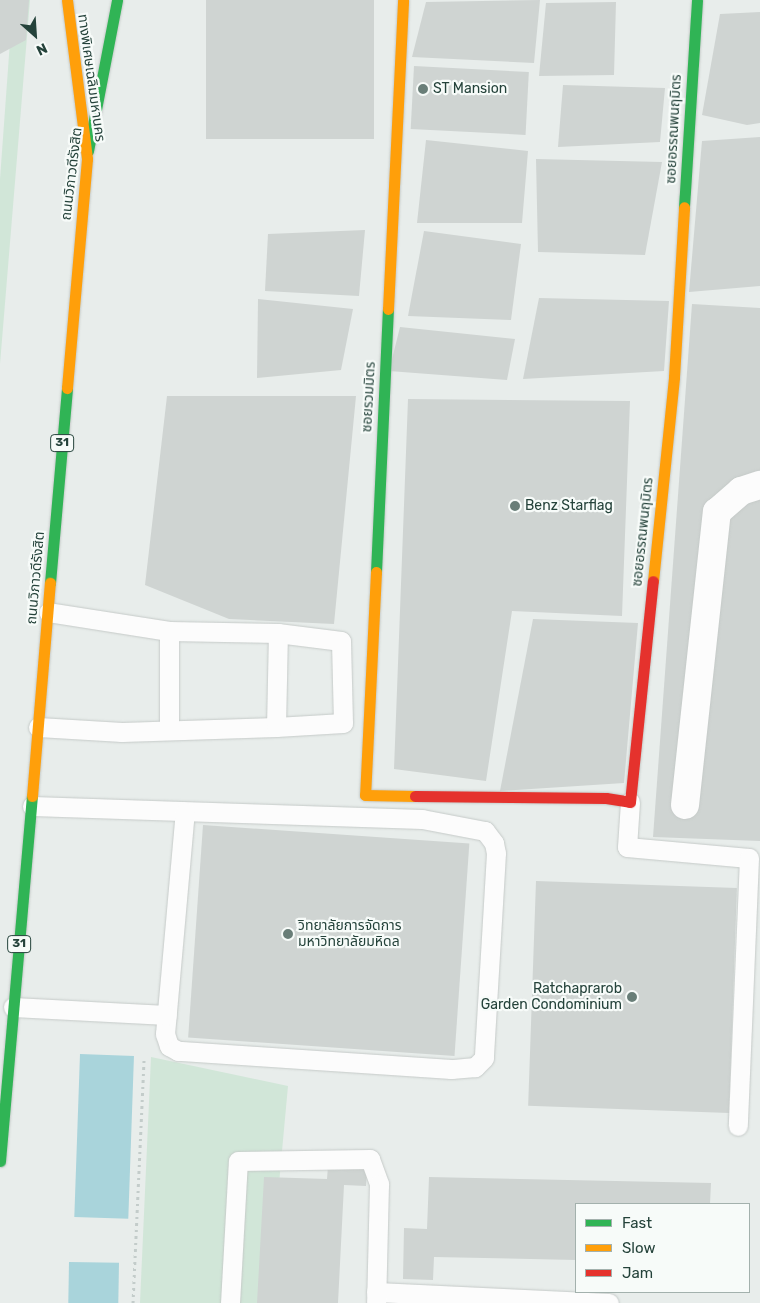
<!DOCTYPE html>
<meta charset="utf-8">
<style>
body{margin:0}
#map{position:relative;width:760px;height:1303px;overflow:hidden;background:#e8edeb;font-family:Rubik,"Noto Sans Thai",sans-serif}
div>[style]{position:absolute}
.green>*{inset:0;background:#d1e6d8}
.water>*{inset:0;background:#a9d4db;transform-origin:0 0}
.building>*{inset:0;background:#cfd4d2;transform-origin:0 0}
.path>*{height:3px;margin-top:-1.5px;transform-origin:0;background:repeating-linear-gradient(90deg,#c3ccca 0 2.5px,transparent 0 6.5px)}
.roads{filter:drop-shadow(0 0 1px #c5cac8) drop-shadow(0 0 1px #c5cac8)}
.lane>*{height:19px;margin:-9.5px;padding:0 9.5px;transform-origin:9.5px;border-radius:9.5px;background:#fcfcfc}
.street>*{height:28px;margin:-14px;padding:0 14px;transform-origin:14px;border-radius:14px;background:#fcfcfc}
.fast>*{height:11px;margin:-5.5px;padding:0 5.5px;transform-origin:5.5px;border-radius:5.5px;background:#30b455}
.slow>*{height:11px;margin:-5.5px;padding:0 5.5px;transform-origin:5.5px;border-radius:5.5px;background:#ff9f0a}
.jam>*{height:11px;margin:-5.5px;padding:0 5.5px;transform-origin:5.5px;border-radius:5.5px;background:#e5322d}
.dots>*{width:14px;height:14px;translate:-50% -50%;box-sizing:border-box;border:2px solid #f7fbf9;border-radius:50%}
span{translate:-50% -50%;white-space:nowrap;text-align:center;line-height:1.15;-webkit-text-stroke:4.5px #f7fbf9;paint-order:stroke}
.shield-label span{padding:1px 4px;background:#f7fbf9;border:1px solid;border-radius:4px;-webkit-text-stroke-width:0}
.shield-label{font-size:12px;color:#24423a;font-weight:700}
.street-label{font-size:14px;color:#24423a}
.poi-label{font-size:14px;color:#24423a}
.left{translate:0 -50%;text-align:left}
.right{translate:-100% -50%;text-align:right}
.legend{position:absolute;left:575px;top:1203px;width:175px;height:90px;box-sizing:border-box;background:#f7fbf9;border:1px solid #a3b1ad;margin:0;padding:6px 9px;list-style:none;font-size:15px;color:#24423a}
.legend li{display:flex;align-items:center;gap:10px;height:25px}
.legend b{width:25px;border:1px solid #a3b1ad}
.north{position:absolute;left:10px;top:10px;width:50px;height:50px;-webkit-text-stroke:4px #f7fbf9;paint-order:stroke;rotate:154deg;font-size:14px;font-weight:700;line-height:20px;text-align:center;color:#24423a}
.north::after{content:'';display:block;margin:auto;width:18px;height:22px;background:#24423a;clip-path:polygon(50% 0,100% 100%,50% 72%,0 100%)}
</style>
<div id="map">
<div class="green">
<div style="clip-path:polygon(13px 0,30px 0,0 364px,0 179px)"></div>
<div style="clip-path:polygon(151px 1057px,288px 1086px,268px 1303px,140px 1303px)"></div>
</div>
<div class="water">
<div style="left:80px;top:1054px;width:54px;height:163px;rotate:2deg"></div>
<div style="left:69px;top:1262px;width:50px;height:41px;rotate:1deg"></div>
</div>
<div class="building">
<div style="clip-path:polygon(0 0,29px 0,26px 40px,0 54px)"></div>
<div style="left:206px;top:0;width:168px;height:139px"></div>
<div style="clip-path:polygon(540px 0,534px 63px,412px 57px,426px 2px)"></div>
<div style="clip-path:polygon(616px 2px,614px 75px,539px 76px,546px 3px)"></div>
<div style="clip-path:polygon(760px 12px,760px 123px,747px 125px,702px 115px,720px 14px)"></div>
<div style="left:414px;top:66px;width:115px;height:63px;rotate:3deg"></div>
<div style="clip-path:polygon(563px 85px,665px 88px,660px 142px,558px 147px)"></div>
<div style="clip-path:polygon(760px 137px,760px 286px,689px 292px,702px 141px)"></div>
<div style="clip-path:polygon(426px 140px,528px 151px,522px 223px,417px 223px)"></div>
<div style="clip-path:polygon(536px 159px,662px 162px,645px 255px,538px 252px)"></div>
<div style="clip-path:polygon(365px 230px,359px 296px,265px 291px,268px 234px)"></div>
<div style="clip-path:polygon(424px 231px,521px 244px,511px 320px,408px 316px)"></div>
<div style="clip-path:polygon(539px 298px,669px 301px,664px 371px,523px 379px)"></div>
<div style="clip-path:polygon(258px 299px,353px 309px,341px 370px,257px 378px)"></div>
<div style="clip-path:polygon(692px 304px,760px 308px,760px 841px,653px 837px)"></div>
<div style="clip-path:polygon(400px 327px,515px 339px,507px 380px,389px 371px)"></div>
<div style="clip-path:polygon(167px 396px,356px 396px,334px 624px,229px 619px,145px 585px)"></div>
<div style="clip-path:polygon(408px 399px,630px 401px,622px 616px,512px 611px,486px 781px,394px 769px)"></div>
<div style="clip-path:polygon(533px 619px,638px 623px,624px 783px,500px 791px)"></div>
<div style="left:203px;top:825px;width:267px;height:213px;rotate:4deg"></div>
<div style="left:536px;top:881px;width:201px;height:225px;rotate:2deg"></div>
<div style="clip-path:polygon(328px 1166px,367px 1168px,366px 1186px,344px 1185px,338px 1303px,257px 1303px,264px 1177px,327px 1179px)"></div>
<div style="clip-path:polygon(429px 1177px,711px 1183px,710px 1204px,576px 1204px,576px 1260px,434px 1257px,433px 1280px,403px 1279px,404px 1228px,427px 1229px)"></div>
</div>
<div class="path">
<div style="left:133px;top:1303px;width:246px;rotate:-87.4deg"></div>
</div>
<div class="roads">
<div class="lane">
<div style="left:38px;top:727px;width:84px;rotate:3.4deg"></div>
<div style="left:122px;top:732px;width:154px;rotate:-1.9deg"></div>
<div style="left:276px;top:727px;width:94px;rotate:-88.8deg"></div>
<div style="left:278px;top:633px;width:109px;rotate:-178.9deg"></div>
<div style="left:169px;top:631px;width:122px;rotate:-171.1deg"></div>
<div style="left:276px;top:727px;width:67px;rotate:-3.4deg"></div>
<div style="left:343px;top:723px;width:82px;rotate:-91.4deg"></div>
<div style="left:341px;top:641px;width:64px;rotate:-172.8deg"></div>
<div style="left:169px;top:729px;width:98px;rotate:-90deg"></div>
<div style="left:630px;top:802px;width:45px;rotate:93.8deg"></div>
<div style="left:627px;top:847px;width:122px;rotate:5.2deg"></div>
<div style="left:749px;top:858px;width:268px;rotate:92.4deg"></div>
<div style="left:32px;top:806px;width:390px;rotate:1.9deg"></div>
<div style="left:422px;top:819px;width:64px;rotate:10.8deg"></div>
<div style="left:485px;top:831px;width:15px;rotate:53deg"></div>
<div style="left:494px;top:843px;width:10px;rotate:79deg"></div>
<div style="left:496px;top:853px;width:205px;rotate:93.4deg"></div>
<div style="left:484px;top:1058px;width:13px;rotate:135deg"></div>
<div style="left:475px;top:1067px;width:24px;rotate:175deg"></div>
<div style="left:451px;top:1069px;width:274px;rotate:-176.2deg"></div>
<div style="left:178px;top:1051px;width:10px;rotate:-151deg"></div>
<div style="left:169px;top:1046px;width:13px;rotate:-108deg"></div>
<div style="left:165px;top:1034px;width:223px;rotate:-84.9deg"></div>
<div style="left:13px;top:1007px;width:154px;rotate:3deg"></div>
<div style="left:376px;top:1292px;width:233px;rotate:2.7deg"></div>
<div style="left:230px;top:1303px;width:142px;rotate:-86.8deg"></div>
<div style="left:238px;top:1161px;width:132px;rotate:-0.9deg"></div>
<div style="left:370px;top:1159px;width:27px;rotate:70deg"></div>
<div style="left:379px;top:1184px;width:119px;rotate:91.4deg"></div>
</div>
<div class="street">
<div style="left:685px;top:805px;width:295px;rotate:-83.8deg"></div>
<div style="left:717px;top:512px;width:32px;rotate:-41deg"></div>
<div style="left:741px;top:491px;width:20px;rotate:-18deg"></div>
</div>
<div class="fast">
<div style="left:88px;top:151px;width:154px;rotate:-79.1deg"></div>
<div style="left:684px;top:207px;width:207px;rotate:-86.4deg"></div>
<div style="left:376px;top:572px;width:263px;rotate:-87.4deg"></div>
<div style="left:50px;top:583px;width:196px;rotate:-85deg"></div>
<div style="left:0;top:1161px;width:366px;rotate:-85deg"></div>
</div>
<div class="slow">
<div style="left:67px;top:0;width:160px;rotate:82.8deg"></div>
<div style="left:87px;top:159px;width:230px;rotate:95deg"></div>
<div style="left:388px;top:309px;width:309px;rotate:-87.2deg"></div>
<div style="left:376px;top:572px;width:223px;rotate:92.8deg"></div>
<div style="left:365px;top:795px;width:50px;rotate:1.1deg"></div>
<div style="left:653px;top:581px;width:205px;rotate:-84.1deg"></div>
<div style="left:674px;top:377px;width:170px;rotate:-86.6deg"></div>
<div style="left:32px;top:796px;width:214px;rotate:-85.2deg"></div>
</div>
<div class="jam">
<div style="left:415px;top:796px;width:191px;rotate:0.6deg"></div>
<div style="left:606px;top:798px;width:24px;rotate:9deg"></div>
<div style="left:630px;top:802px;width:222px;rotate:-84.1deg"></div>
</div>
</div>
<div class="dots">
<div style="left:423px;top:89px;background:#697e78"></div>
<div style="left:515px;top:506px;background:#697e78"></div>
<div style="left:288px;top:934px;background:#697e78"></div>
<div style="left:632px;top:997px;background:#697e78"></div>
</div>
<div class="shield-label">
<span style="left:62px;top:443px">31</span>
<span style="left:19px;top:944px">31</span>
</div>
<div class="street-label">
<span style="left:91px;top:78px;rotate:82deg">ทางพิเศษเฉลิมมหานคร</span>
<span style="left:674px;top:129px;rotate:-87deg">ซอยอรรณพนฤมิตร</span>
<span style="left:72px;top:174px;rotate:-83deg">ถนนวิภาวดีรังสิต</span>
<span style="left:369px;top:397px;rotate:-87deg">ซอยรวมมิตร</span>
<span style="left:643px;top:532px;rotate:-84deg">ซอยอรรณพนฤมิตร</span>
<span style="left:36px;top:578px;rotate:-85deg">ถนนวิภาวดีรังสิต</span>
</div>
<div class="poi-label">
<span class="left" style="left:433px;top:89px">ST Mansion</span>
<span class="left" style="left:525px;top:506px">Benz Starflag</span>
<span class="left" style="left:298px;top:934px">วิทยาลัยการจัดการ<br>มหาวิทยาลัยมหิดล</span>
<span class="right" style="left:622px;top:997px">Ratchaprarob<br>Garden Condominium</span>
</div>
<ul class="legend">
<li><b style="height:6px;background:#30b455"></b>Fast</li>
<li><b style="height:6px;background:#ff9f0a"></b>Slow</li>
<li><b style="height:6px;background:#e5322d"></b>Jam</li>
</ul>
<div class="north">N</div>
</div>
